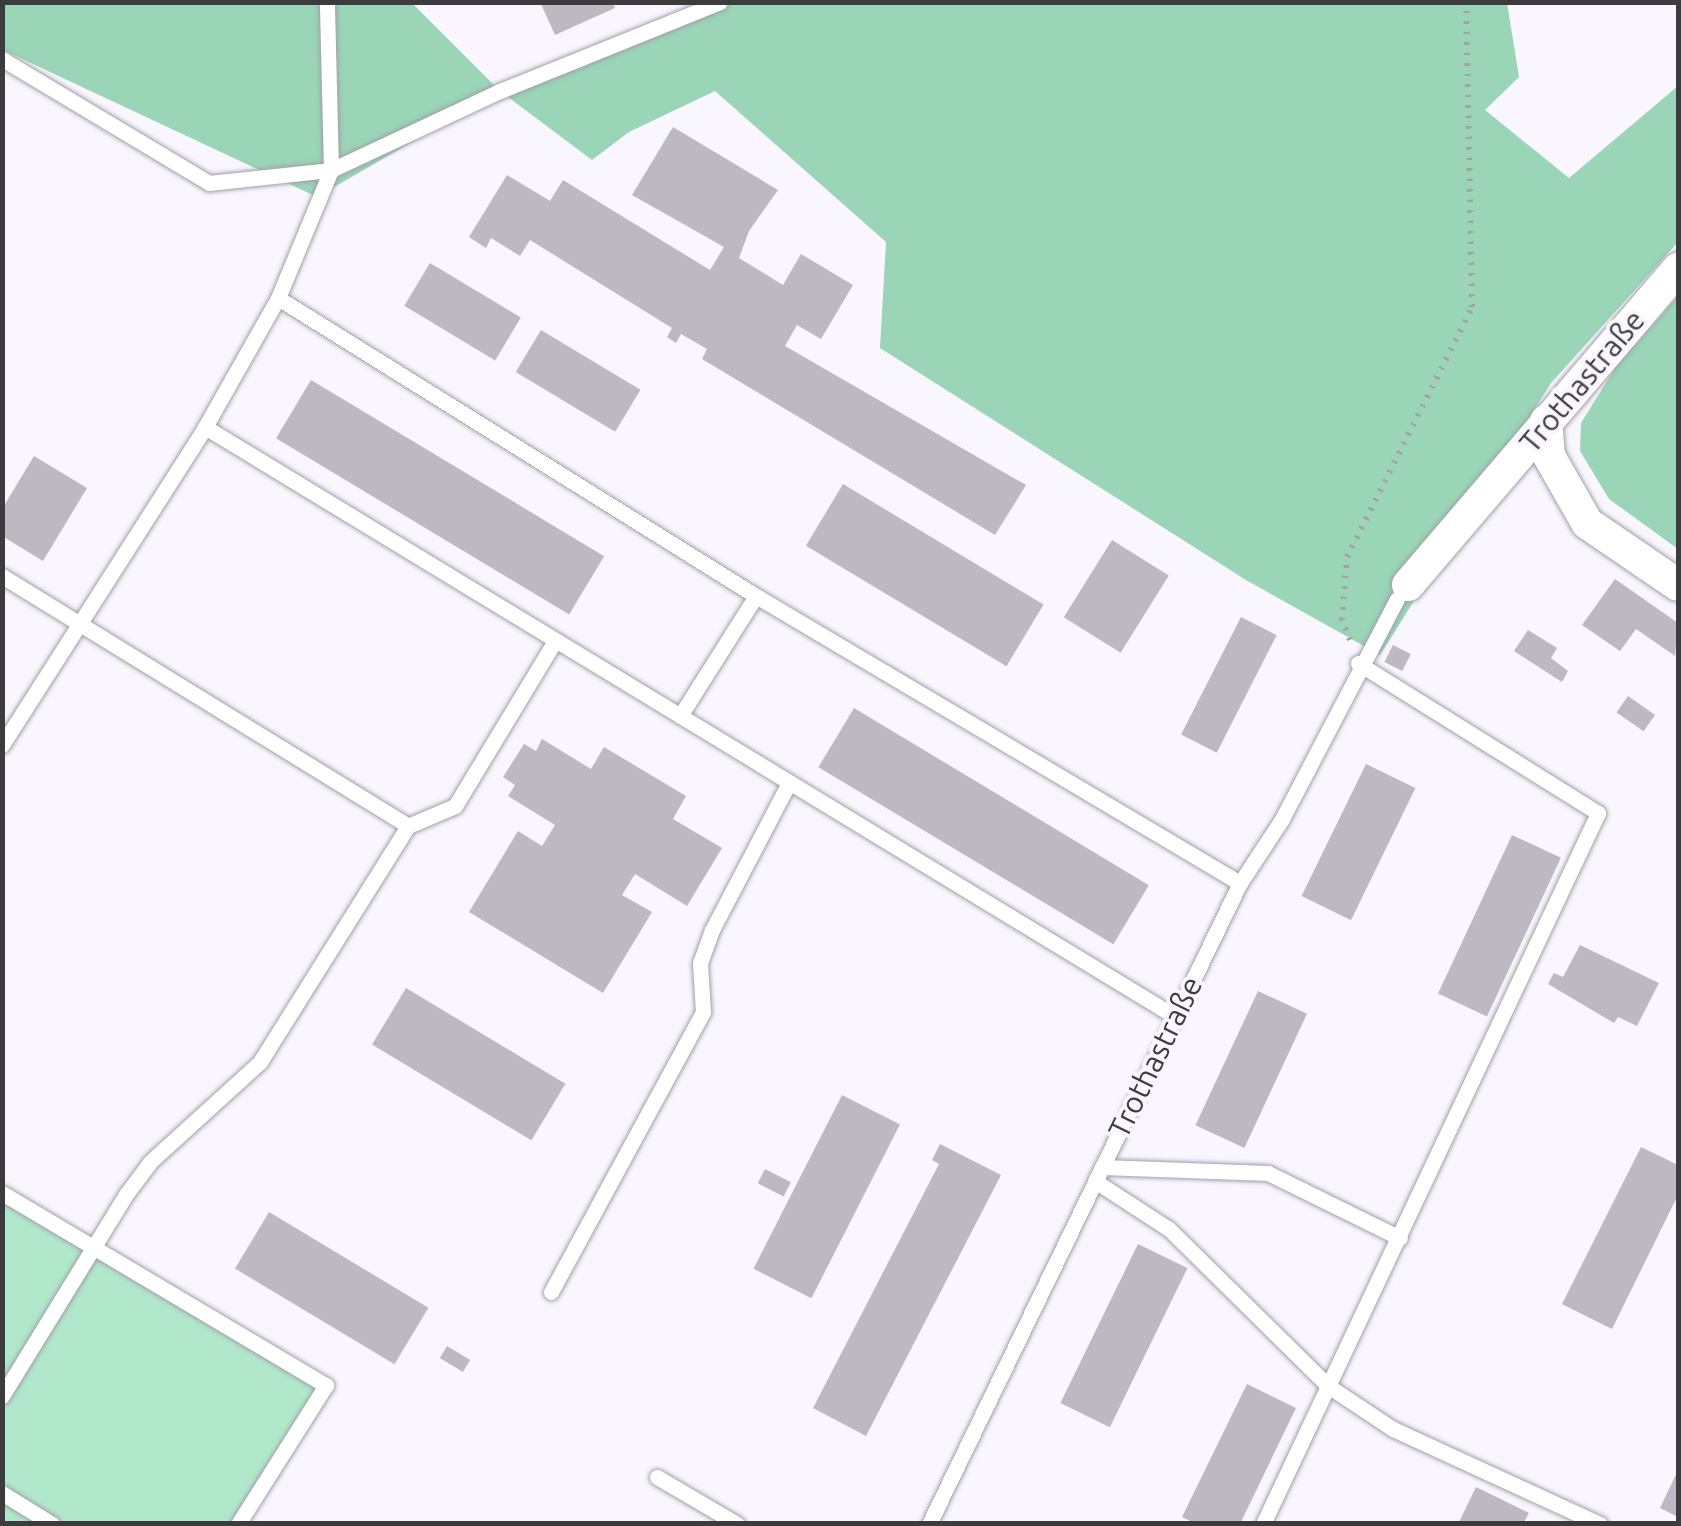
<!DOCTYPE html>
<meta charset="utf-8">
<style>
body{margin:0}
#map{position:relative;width:1681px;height:1526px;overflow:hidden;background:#f9f6ff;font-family:Ubuntu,sans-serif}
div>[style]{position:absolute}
.green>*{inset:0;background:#b1e8cb}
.forest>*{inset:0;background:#99d5b6}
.building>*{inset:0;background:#bcb9c2;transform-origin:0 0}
.path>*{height:6px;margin-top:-3px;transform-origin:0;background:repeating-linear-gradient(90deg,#a4a2a9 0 2.5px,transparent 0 10.5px)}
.roads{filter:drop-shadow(0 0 2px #a19fa7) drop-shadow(0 0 2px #a19fa7)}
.service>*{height:15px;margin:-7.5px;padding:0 7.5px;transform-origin:7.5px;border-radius:7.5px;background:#fff}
.minor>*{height:32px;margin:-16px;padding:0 16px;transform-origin:16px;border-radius:16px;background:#fff}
span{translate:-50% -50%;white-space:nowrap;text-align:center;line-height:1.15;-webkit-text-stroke:8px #f9f6ff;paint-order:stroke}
.street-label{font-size:30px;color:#3c3b3e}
.frame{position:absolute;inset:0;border:5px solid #3c3b3e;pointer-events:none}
</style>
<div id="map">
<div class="green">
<div style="clip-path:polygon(2px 1199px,326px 1385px,241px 1523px,3px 1523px)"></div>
</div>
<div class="forest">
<div style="clip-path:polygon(3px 3px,412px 3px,500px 91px,720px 3px,1507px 3px,1519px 77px,1485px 110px,1569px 178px,1678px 86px,1678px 242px,1551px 383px,1380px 655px,1246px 580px,880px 348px,886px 242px,715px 91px,629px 132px,592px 160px,500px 91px,317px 197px,3px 50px)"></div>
<div style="clip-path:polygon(1678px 296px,1678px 549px,1609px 499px,1580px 451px,1581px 423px,1615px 368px)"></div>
</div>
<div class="building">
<div style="clip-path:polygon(540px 2px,613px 2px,615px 8px,555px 35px)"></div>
<div style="clip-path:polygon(673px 127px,778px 190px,749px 231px,739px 258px,783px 285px,801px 254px,853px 285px,821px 339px,797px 325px,785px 346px,1026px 485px,995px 535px,702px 359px,707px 349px,681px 334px,676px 343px,667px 337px,672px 328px,530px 240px,520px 256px,491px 238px,486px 248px,469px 237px,507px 175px,550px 201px,563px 180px,710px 270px,724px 247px,632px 195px)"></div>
<div style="left:430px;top:263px;width:106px;height:50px;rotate:31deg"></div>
<div style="left:541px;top:330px;width:116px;height:49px;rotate:31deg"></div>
<div style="left:311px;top:380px;width:342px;height:68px;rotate:31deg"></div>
<div style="clip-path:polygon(34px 456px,87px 488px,43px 561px,2px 536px,2px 509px)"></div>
<div style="left:843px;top:484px;width:234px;height:72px;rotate:31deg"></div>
<div style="left:1112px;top:540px;width:67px;height:91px;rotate:32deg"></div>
<div style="clip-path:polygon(1615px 579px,1678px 623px,1675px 656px,1636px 629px,1620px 651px,1582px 625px)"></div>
<div style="left:1241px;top:617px;width:40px;height:132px;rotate:27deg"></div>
<div style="clip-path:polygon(1528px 630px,1557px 648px,1551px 658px,1568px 671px,1562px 682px,1514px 651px)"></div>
<div style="left:1393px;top:645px;width:20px;height:19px;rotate:27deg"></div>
<div style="left:1628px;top:696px;width:33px;height:20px;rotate:35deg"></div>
<div style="left:854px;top:708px;width:344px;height:69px;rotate:31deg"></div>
<div style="clip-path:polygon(542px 739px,591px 769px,604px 747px,686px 796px,673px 819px,722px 848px,687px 906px,635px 874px,622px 895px,652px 912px,603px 993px,469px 912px,518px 831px,542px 846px,555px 825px,508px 796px,515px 785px,503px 777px,524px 744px,536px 751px)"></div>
<div style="left:1366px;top:764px;width:55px;height:147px;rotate:26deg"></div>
<div style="left:1512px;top:835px;width:54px;height:175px;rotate:25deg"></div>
<div style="clip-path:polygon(1580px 945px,1659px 983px,1637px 1026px,1618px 1017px,1614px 1023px,1548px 984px,1554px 973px,1563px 977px)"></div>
<div style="left:406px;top:988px;width:186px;height:66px;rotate:31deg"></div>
<div style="left:1258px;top:991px;width:54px;height:148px;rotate:25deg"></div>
<div style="left:842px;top:1095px;width:65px;height:195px;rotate:27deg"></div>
<div style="clip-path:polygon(940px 1144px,1001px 1175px,866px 1436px,813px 1408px,939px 1164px,932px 1160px)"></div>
<div style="clip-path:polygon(1641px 1147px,1678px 1165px,1678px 1195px,1612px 1329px,1562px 1304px)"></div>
<div style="left:765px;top:1169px;width:29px;height:16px;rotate:27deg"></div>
<div style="left:269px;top:1212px;width:186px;height:66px;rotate:31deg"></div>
<div style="left:1138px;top:1244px;width:55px;height:177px;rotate:26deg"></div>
<div style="left:447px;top:1346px;width:27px;height:14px;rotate:31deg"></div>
<div style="clip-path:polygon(1247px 1384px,1296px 1408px,1240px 1524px,1196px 1524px,1182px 1517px)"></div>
<div style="clip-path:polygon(1678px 1470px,1678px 1517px,1660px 1508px)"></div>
<div style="clip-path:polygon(1476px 1487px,1529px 1513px,1523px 1524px,1458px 1524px)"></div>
</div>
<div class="path">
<div style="left:1350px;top:640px;width:22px;rotate:-112deg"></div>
<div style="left:1342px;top:620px;width:63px;rotate:-85.5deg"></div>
<div style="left:1347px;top:557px;width:280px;rotate:-63.4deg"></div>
<div style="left:1472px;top:307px;width:305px;rotate:-91.1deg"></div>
</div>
<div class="roads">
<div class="service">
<div style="left:2px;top:59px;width:241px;rotate:30.9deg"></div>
<div style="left:209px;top:183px;width:123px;rotate:-6.1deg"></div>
<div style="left:331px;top:170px;width:187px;rotate:-25.1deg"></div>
<div style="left:500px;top:91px;width:237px;rotate:-22deg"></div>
<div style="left:278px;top:298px;width:563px;rotate:31.94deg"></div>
<div style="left:756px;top:596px;width:563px;rotate:30.67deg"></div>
<div style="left:205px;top:427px;width:1134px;rotate:31.29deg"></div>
<div style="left:2px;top:576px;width:477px;rotate:31.6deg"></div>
<div style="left:408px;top:826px;width:51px;rotate:-23.1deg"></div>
<div style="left:455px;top:806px;width:193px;rotate:-58.8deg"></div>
<div style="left:680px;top:716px;width:142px;rotate:-57.7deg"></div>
<div style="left:2px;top:745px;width:377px;rotate:-57.4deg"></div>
<div style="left:205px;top:427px;width:148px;rotate:-60.5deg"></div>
<div style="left:278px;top:298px;width:139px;rotate:-67.5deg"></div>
<div style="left:331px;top:170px;width:168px;rotate:-91.4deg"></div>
<div style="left:1102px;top:1167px;width:166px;rotate:2.1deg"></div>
<div style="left:1268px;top:1173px;width:147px;rotate:26.2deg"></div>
<div style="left:1095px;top:1181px;width:88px;rotate:33deg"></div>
<div style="left:1169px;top:1229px;width:223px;rotate:44.6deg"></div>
<div style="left:1328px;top:1386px;width:78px;rotate:33.5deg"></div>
<div style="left:1393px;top:1429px;width:228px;rotate:24.7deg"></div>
<div style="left:2px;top:1193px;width:377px;rotate:30.7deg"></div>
<div style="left:326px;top:1385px;width:165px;rotate:122.3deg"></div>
<div style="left:551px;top:1292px;width:319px;rotate:-61.5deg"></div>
<div style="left:703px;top:1012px;width:49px;rotate:-93.5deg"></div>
<div style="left:700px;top:963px;width:35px;rotate:-70deg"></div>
<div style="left:712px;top:930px;width:166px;rotate:-62.4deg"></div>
<div style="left:2px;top:1396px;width:238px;rotate:-58.4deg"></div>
<div style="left:127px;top:1193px;width:39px;rotate:-53deg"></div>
<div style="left:150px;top:1162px;width:149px;rotate:-42.3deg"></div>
<div style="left:260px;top:1062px;width:279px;rotate:-57.9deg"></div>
<div style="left:657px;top:1477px;width:93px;rotate:30.4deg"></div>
<div style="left:2px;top:1493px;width:59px;rotate:31.8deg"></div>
<div style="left:929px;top:1524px;width:712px;rotate:-64.12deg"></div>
<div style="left:1240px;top:883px;width:77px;rotate:-56.7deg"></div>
<div style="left:1282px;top:819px;width:248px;rotate:-62.4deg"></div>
<div style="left:1263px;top:1524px;width:786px;rotate:-64.77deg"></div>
<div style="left:1598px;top:813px;width:283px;rotate:-148deg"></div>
</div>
<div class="minor">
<div style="left:1546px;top:421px;width:35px;rotate:85deg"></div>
<div style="left:1549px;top:456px;width:77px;rotate:60.4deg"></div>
<div style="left:1587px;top:523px;width:110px;rotate:34.3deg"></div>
<div style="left:1408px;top:585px;width:416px;rotate:-49.5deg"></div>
</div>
</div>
<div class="street-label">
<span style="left:1582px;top:381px;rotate:-50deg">Trothastraße</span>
<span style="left:1155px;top:1057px;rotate:-64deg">Trothastraße</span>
</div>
<div class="frame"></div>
</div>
